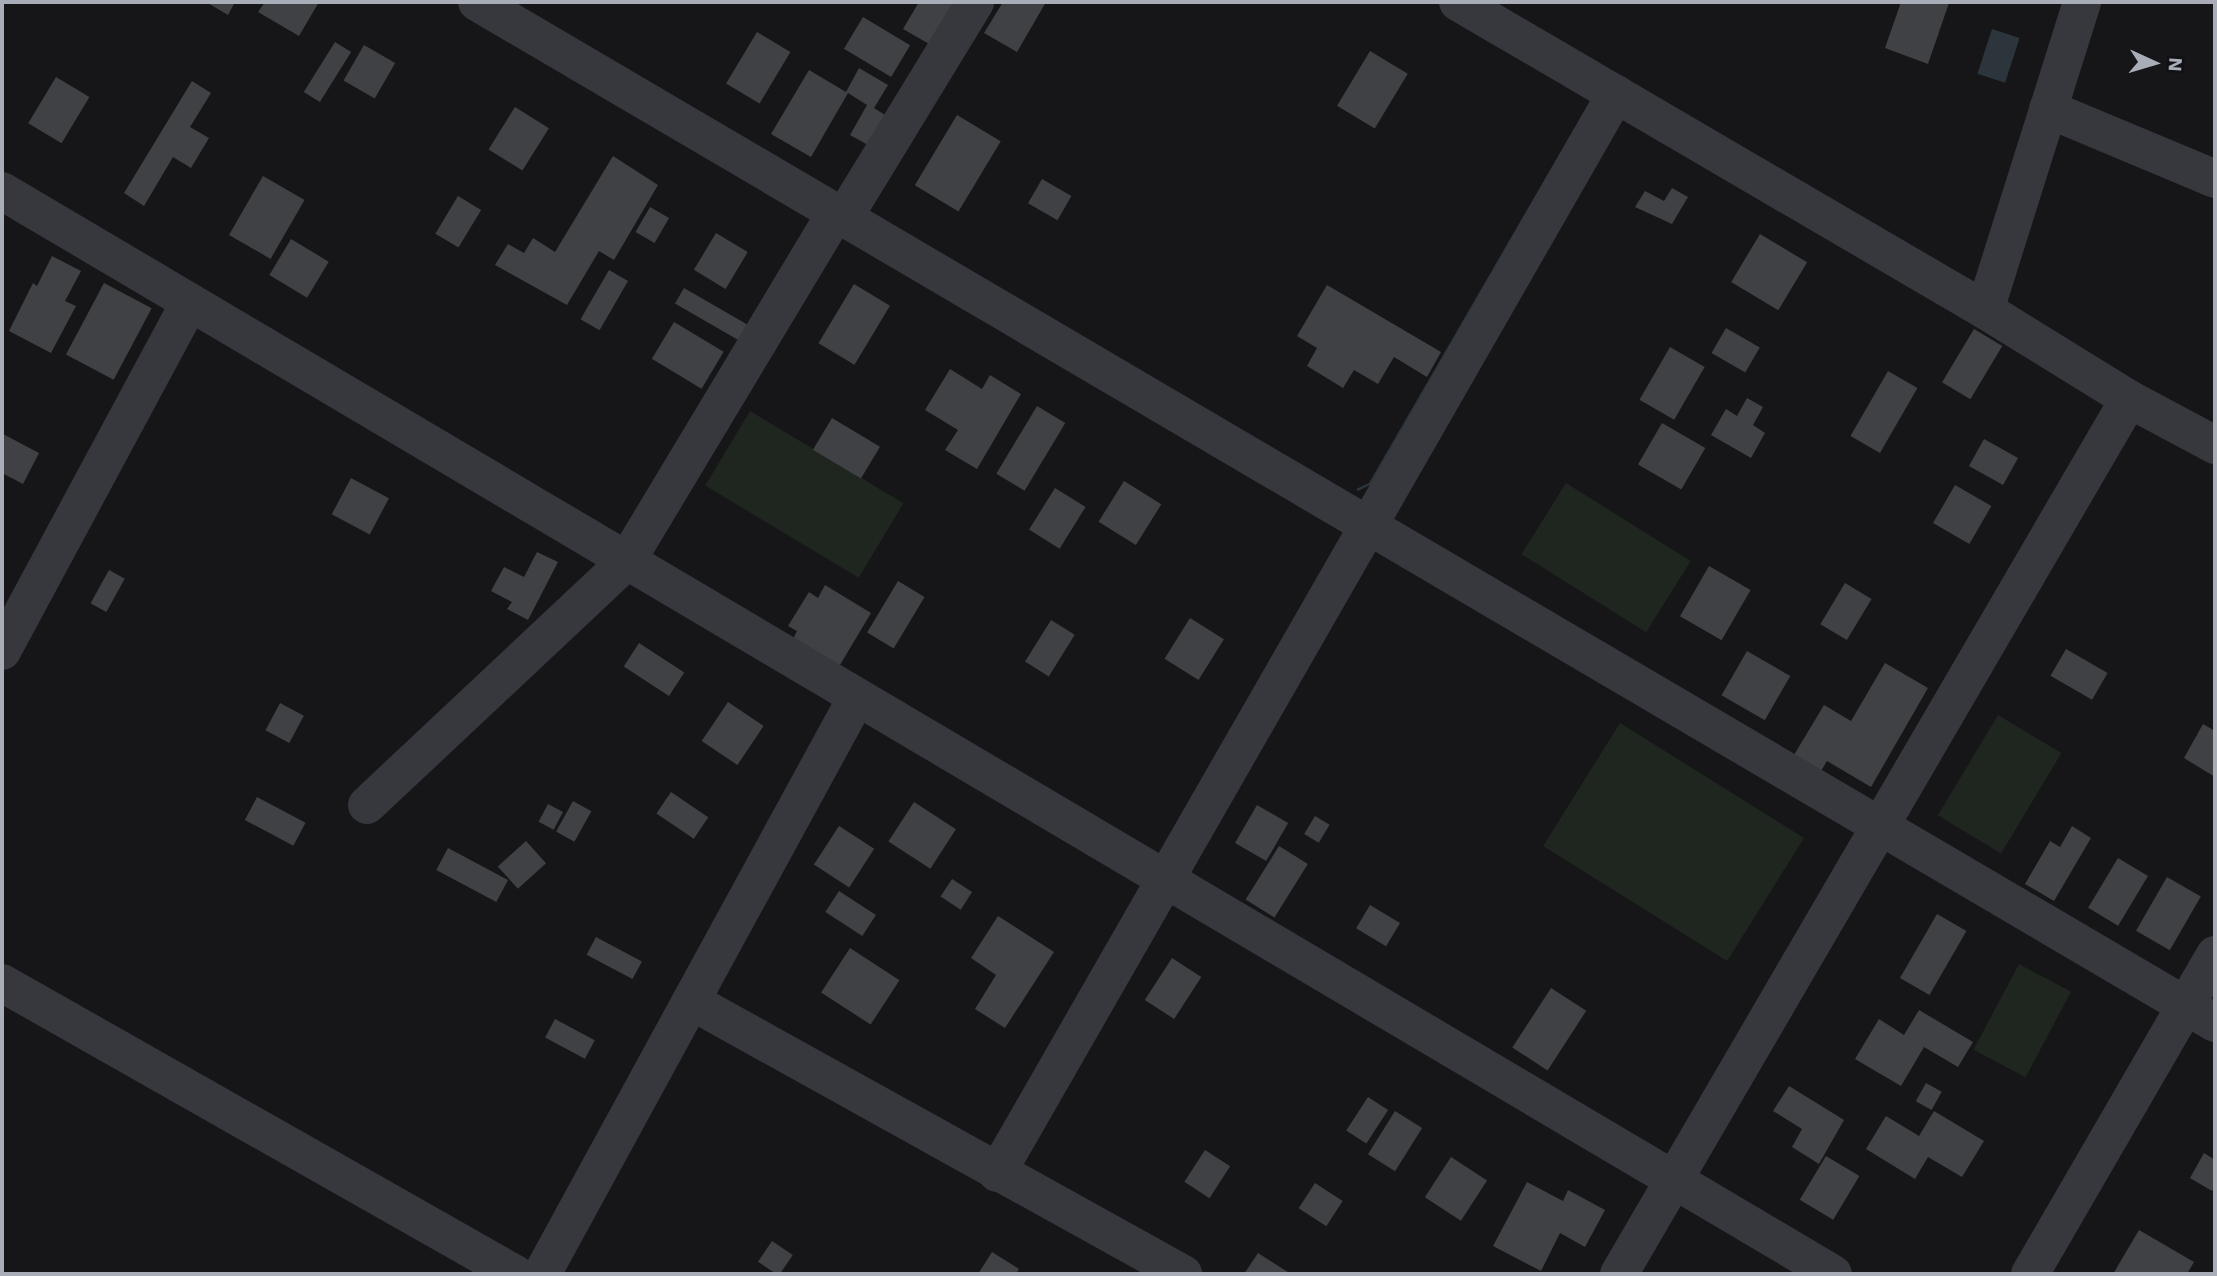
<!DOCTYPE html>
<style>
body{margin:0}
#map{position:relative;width:2217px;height:1276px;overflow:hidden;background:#161618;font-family:"Work Sans",sans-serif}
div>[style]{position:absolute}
.green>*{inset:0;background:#1e261f;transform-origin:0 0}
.water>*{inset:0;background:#2c353c;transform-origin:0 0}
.building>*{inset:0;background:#404145;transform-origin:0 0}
.minor>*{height:38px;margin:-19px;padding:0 19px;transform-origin:19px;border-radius:19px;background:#37383d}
span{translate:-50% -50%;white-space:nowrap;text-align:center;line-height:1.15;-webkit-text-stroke:5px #111113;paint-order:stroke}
.frame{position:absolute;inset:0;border:4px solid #a8adb8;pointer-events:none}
.north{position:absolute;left:2119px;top:28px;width:70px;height:70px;-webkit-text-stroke:5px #111113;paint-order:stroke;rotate:94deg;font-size:19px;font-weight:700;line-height:28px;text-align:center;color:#a8adb8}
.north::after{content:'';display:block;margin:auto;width:24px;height:32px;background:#a8adb8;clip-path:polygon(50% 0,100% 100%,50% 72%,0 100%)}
</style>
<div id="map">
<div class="green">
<div style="left:750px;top:411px;width:179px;height:87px;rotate:31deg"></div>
<div style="left:1566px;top:483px;width:147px;height:84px;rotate:32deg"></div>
<div style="left:1998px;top:715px;width:74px;height:117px;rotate:31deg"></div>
<div style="left:1620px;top:723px;width:217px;height:145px;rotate:32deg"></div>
<div style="left:2019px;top:964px;width:59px;height:97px;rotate:28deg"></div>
</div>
<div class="water">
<div style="left:1992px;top:29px;width:29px;height:47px;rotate:18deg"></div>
<div style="clip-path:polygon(1590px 101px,1593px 102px,1372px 484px,1358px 491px,1356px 489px,1369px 483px)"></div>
</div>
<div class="building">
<div style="clip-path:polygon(206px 2px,235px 2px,228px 15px)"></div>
<div style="clip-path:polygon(265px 2px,319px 2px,299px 36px,258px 12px)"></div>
<div style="clip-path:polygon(919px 2px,949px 2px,955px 5px,931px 45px,903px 29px)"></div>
<div style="clip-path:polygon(1003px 2px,1046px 2px,1017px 52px,984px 33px)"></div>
<div style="clip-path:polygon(1901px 2px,1949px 3px,1928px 64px,1885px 48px)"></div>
<div style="left:863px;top:17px;width:55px;height:37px;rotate:31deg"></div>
<div style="left:757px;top:32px;width:39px;height:60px;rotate:31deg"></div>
<div style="left:335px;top:42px;width:19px;height:59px;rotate:32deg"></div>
<div style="left:364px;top:45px;width:36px;height:41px;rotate:30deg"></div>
<div style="left:1370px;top:51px;width:44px;height:64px;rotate:31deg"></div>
<div style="clip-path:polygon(859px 68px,888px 85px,874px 108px,885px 115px,868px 145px,850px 135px,867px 105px,848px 93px,811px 157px,771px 134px,809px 70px,846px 92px)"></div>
<div style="left:56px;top:77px;width:39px;height:54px;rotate:31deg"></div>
<div style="clip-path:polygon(192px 81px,211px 93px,190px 127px,209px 138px,191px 168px,173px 157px,144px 206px,124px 193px)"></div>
<div style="left:515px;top:107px;width:40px;height:50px;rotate:32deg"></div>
<div style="left:957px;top:115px;width:51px;height:82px;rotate:31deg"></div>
<div style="clip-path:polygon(613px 156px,658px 185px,614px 260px,599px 251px,567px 305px,495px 265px,508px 244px,524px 253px,533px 238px,555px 252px)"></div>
<div style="left:263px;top:176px;width:48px;height:68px;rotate:30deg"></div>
<div style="left:1042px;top:179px;width:34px;height:28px;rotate:30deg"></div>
<div style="clip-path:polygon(1672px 188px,1688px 197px,1672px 224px,1635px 207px,1645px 191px,1664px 201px)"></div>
<div style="left:458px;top:196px;width:27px;height:44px;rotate:31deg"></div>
<div style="left:650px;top:207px;width:22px;height:29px;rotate:30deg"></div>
<div style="left:716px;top:233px;width:37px;height:43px;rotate:31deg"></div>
<div style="left:1760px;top:234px;width:55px;height:56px;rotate:31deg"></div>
<div style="left:291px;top:239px;width:44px;height:42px;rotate:31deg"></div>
<div style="clip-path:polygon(52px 256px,81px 271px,65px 301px,76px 306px,51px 353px,9px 331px,33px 283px,37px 286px)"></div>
<div style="left:609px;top:270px;width:22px;height:57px;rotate:30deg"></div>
<div style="left:104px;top:283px;width:54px;height:81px;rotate:28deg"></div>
<div style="left:854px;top:284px;width:42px;height:69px;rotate:31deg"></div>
<div style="clip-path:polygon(1327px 285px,1441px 352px,1427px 377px,1394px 357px,1378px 384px,1354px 370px,1343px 388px,1307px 366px,1317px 348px,1297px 336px)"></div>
<div style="left:684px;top:288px;width:73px;height:18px;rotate:30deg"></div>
<div style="left:674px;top:322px;width:58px;height:43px;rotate:31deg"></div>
<div style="left:1726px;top:328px;width:39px;height:29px;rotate:30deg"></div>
<div style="left:1974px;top:329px;width:33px;height:62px;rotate:31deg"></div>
<div style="left:1670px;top:347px;width:40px;height:61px;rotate:30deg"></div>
<div style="clip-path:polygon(950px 369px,982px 389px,990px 375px,1021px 394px,977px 469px,945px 450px,958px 430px,925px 410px)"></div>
<div style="left:1888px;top:371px;width:34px;height:75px;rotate:30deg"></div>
<div style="clip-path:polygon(1747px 398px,1763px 407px,1753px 425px,1765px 433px,1751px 458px,1711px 435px,1726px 409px,1737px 416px)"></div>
<div style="left:1037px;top:406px;width:33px;height:79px;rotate:31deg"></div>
<div style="left:832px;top:418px;width:56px;height:37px;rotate:31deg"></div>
<div style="left:1662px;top:423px;width:50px;height:48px;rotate:30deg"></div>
<div style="clip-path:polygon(3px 434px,39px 453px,23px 484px,2px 473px)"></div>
<div style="left:1984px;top:439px;width:39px;height:31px;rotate:29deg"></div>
<div style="left:351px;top:478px;width:43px;height:41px;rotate:28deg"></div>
<div style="left:1124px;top:481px;width:44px;height:48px;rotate:32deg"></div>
<div style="left:1955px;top:485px;width:42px;height:44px;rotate:30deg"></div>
<div style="left:1055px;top:488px;width:36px;height:49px;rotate:32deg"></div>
<div style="clip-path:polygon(537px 552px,558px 562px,528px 620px,507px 609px,512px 602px,491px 591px,504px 567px,524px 577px)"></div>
<div style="left:1709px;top:566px;width:48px;height:58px;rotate:30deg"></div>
<div style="left:109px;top:570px;width:18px;height:38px;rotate:29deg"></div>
<div style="left:898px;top:581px;width:31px;height:60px;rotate:31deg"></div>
<div style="left:1845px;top:583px;width:31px;height:48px;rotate:31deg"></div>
<div style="clip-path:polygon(825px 585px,871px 613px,837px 670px,791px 643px,797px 631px,788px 626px,809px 592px,818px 598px)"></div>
<div style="left:1190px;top:618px;width:40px;height:48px;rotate:32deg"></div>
<div style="left:1051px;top:620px;width:28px;height:49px;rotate:32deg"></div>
<div style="left:639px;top:643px;width:54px;height:28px;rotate:33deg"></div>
<div style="left:2066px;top:649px;width:48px;height:31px;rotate:30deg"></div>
<div style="left:1747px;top:651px;width:50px;height:51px;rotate:30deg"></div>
<div style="clip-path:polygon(1885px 663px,1928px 688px,1871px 787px,1827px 761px,1821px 771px,1794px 755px,1824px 705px,1851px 721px)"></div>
<div style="left:728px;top:702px;width:43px;height:47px;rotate:34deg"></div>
<div style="left:280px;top:703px;width:27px;height:31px;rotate:28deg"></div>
<div style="clip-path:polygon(2203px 724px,2215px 731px,2215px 777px,2184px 758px)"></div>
<div style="left:671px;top:792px;width:45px;height:26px;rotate:34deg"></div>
<div style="left:257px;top:797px;width:55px;height:26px;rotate:28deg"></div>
<div style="left:573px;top:801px;width:21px;height:35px;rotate:29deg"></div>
<div style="left:914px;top:802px;width:50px;height:47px;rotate:33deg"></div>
<div style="left:548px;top:804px;width:17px;height:20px;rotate:28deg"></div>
<div style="left:1257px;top:805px;width:36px;height:44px;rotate:30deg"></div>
<div style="left:1315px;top:816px;width:17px;height:21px;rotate:31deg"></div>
<div style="left:839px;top:826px;width:42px;height:46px;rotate:33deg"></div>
<div style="clip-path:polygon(2072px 826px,2091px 838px,2054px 901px,2025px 884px,2050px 841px,2060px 847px)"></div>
<div style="left:526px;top:841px;width:30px;height:38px;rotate:48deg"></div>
<div style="left:1279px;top:846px;width:34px;height:63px;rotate:32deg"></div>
<div style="left:448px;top:848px;width:68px;height:25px;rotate:28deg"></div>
<div style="left:2118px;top:858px;width:35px;height:58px;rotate:31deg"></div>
<div style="left:2167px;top:877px;width:39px;height:62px;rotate:30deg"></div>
<div style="left:952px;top:879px;width:24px;height:21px;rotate:33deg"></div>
<div style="left:839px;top:891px;width:44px;height:25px;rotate:33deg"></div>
<div style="left:1370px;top:905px;width:35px;height:27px;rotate:31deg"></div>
<div style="left:1937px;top:914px;width:34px;height:74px;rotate:30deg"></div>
<div style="clip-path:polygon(998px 916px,1054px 952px,1005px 1028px,975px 1009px,996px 975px,971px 958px)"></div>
<div style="left:596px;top:937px;width:52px;height:20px;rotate:28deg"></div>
<div style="left:850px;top:948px;width:59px;height:53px;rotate:33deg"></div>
<div style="left:1172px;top:958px;width:35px;height:50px;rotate:33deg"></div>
<div style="left:1551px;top:988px;width:42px;height:71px;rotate:33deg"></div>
<div style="clip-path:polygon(1919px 1010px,1973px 1042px,1958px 1067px,1924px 1047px,1901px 1086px,1855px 1059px,1879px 1019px,1904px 1035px)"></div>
<div style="left:555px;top:1019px;width:45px;height:21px;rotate:28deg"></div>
<div style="left:1926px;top:1083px;width:18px;height:21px;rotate:29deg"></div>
<div style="clip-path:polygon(1789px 1086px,1844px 1120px,1819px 1164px,1792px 1147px,1802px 1129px,1773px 1111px)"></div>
<div style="left:1368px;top:1097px;width:24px;height:40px;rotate:33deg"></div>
<div style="left:1395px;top:1111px;width:32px;height:51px;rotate:32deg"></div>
<div style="clip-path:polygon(1934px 1111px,1984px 1141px,1962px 1177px,1928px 1157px,1915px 1179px,1866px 1149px,1886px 1116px,1919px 1136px)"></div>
<div style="left:1205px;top:1150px;width:30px;height:38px;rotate:33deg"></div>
<div style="clip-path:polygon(2204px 1153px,2215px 1160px,2215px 1185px,2212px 1191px,2190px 1178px)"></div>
<div style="left:1826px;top:1156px;width:39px;height:51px;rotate:31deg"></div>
<div style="left:1451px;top:1157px;width:43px;height:48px;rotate:33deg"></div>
<div style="clip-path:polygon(1527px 1182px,1563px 1201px,1568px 1190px,1605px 1210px,1585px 1247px,1560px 1233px,1541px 1271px,1493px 1246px)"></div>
<div style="left:1315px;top:1183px;width:33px;height:30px;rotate:33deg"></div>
<div style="clip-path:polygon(2139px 1230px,2194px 1262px,2187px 1274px,2113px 1274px)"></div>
<div style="left:772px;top:1241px;width:25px;height:25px;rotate:34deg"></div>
<div style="clip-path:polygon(992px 1252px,1019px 1269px,1016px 1274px,978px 1274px)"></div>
<div style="clip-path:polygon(1258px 1253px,1291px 1274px,1244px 1274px)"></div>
</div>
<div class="minor">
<div style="left:477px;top:2px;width:2016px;rotate:30.43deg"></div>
<div style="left:1458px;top:2px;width:610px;rotate:30.3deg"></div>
<div style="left:1985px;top:310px;width:169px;rotate:31.7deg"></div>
<div style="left:2129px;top:399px;width:98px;rotate:28.1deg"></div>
<div style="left:2048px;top:109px;width:181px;rotate:22.7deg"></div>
<div style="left:2px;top:191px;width:2127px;rotate:30.6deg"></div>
<div style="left:844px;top:217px;width:252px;rotate:-58.6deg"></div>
<div style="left:1985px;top:310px;width:323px;rotate:-72.5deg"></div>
<div style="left:2px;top:651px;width:396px;rotate:-61.7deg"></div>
<div style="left:367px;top:805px;width:355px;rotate:-43.2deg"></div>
<div style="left:626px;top:562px;width:407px;rotate:-59deg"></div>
<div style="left:2px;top:983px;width:590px;rotate:29.56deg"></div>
<div style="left:691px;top:1001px;width:563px;rotate:29.02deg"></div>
<div style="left:997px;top:1173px;width:1244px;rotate:-60.16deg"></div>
<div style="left:542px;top:1274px;width:657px;rotate:-61.37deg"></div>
<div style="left:1619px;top:1274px;width:1013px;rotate:-59.76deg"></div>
<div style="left:2030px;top:1274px;width:369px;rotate:-59.9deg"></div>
</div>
<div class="frame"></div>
<div class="north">N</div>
</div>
